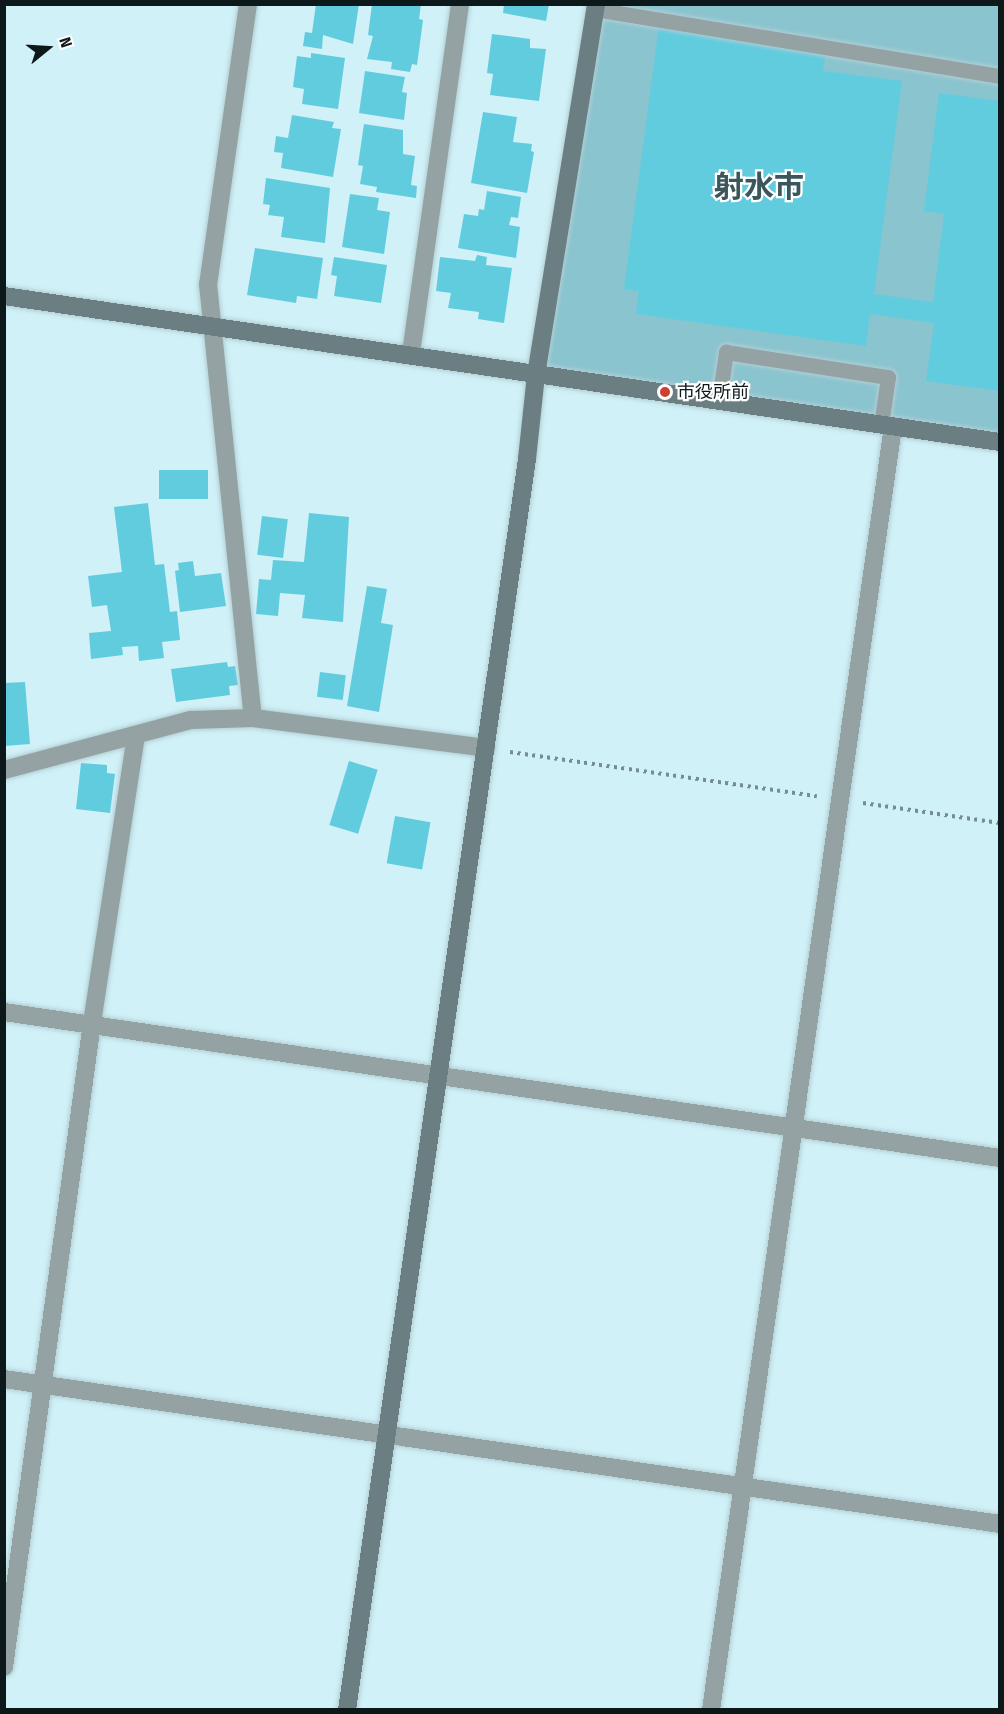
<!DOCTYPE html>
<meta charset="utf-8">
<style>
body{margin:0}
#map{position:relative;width:1004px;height:1714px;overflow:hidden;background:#d0f1f7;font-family:"Fira Sans Condensed","Noto Sans JP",sans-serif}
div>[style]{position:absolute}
.green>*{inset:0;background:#8ac4cf}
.building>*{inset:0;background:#61ccde;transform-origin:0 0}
.path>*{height:4px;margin-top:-2px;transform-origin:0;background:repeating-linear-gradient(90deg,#758d91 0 3px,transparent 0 7.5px)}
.roads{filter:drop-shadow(0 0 2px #b1ced4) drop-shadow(0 0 2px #b1ced4)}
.lane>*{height:15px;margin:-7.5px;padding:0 7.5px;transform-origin:7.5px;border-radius:7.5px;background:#94a2a4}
.street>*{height:18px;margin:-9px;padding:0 9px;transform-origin:9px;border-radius:9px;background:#94a2a4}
.secondary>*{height:18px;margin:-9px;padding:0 9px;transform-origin:9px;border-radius:9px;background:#6b7f83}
.dots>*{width:16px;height:16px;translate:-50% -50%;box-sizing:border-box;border:3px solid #fff;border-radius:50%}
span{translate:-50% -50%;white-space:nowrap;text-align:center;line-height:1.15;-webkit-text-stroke:4.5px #fff;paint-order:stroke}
.poi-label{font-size:18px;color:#0c181a}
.left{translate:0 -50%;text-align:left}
.town-label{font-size:30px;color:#3a575c;font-weight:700}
.frame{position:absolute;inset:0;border:6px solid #0c181a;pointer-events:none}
.north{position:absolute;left:18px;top:18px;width:60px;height:60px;-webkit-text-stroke:4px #fff;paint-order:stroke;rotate:72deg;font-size:16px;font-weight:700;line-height:24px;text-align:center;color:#0c181a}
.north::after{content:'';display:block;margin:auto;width:21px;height:27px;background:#0c181a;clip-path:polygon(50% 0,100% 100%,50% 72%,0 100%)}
</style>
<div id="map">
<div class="green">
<div style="clip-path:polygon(596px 5px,999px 5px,999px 436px,542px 371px)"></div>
</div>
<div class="building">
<div style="clip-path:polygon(316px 4px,359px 4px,353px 44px,323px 35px,322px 49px,303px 46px,305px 32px,312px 33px)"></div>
<div style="clip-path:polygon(372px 4px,421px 4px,419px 19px,423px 20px,417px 65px,412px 64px,410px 72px,391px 69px,392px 62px,367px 59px,373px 36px,368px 35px)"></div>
<div style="clip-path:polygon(504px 4px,549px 4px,546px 21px,503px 13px)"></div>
<div style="clip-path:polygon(659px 25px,826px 48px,823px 71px,902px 81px,874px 294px,933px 302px,944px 214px,924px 211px,939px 93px,1000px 101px,1000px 391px,926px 381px,934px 323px,870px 314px,866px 346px,636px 314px,639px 291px,624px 289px)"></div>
<div style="clip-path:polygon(492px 34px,530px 39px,530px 48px,546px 49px,539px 101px,490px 95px,493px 74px,487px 73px)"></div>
<div style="clip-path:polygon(311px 53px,345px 58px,338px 109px,302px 104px,304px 89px,293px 87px,297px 56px,311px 58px)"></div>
<div style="clip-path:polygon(365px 71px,405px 77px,402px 92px,407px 93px,404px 120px,359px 113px)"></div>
<div style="clip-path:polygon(483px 112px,517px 117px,513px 142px,532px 144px,531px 151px,534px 152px,527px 193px,471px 183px)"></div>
<div style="clip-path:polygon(292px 115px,334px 122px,332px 128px,341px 129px,333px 177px,281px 168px,283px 153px,274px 152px,276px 136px,288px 138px)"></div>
<div style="clip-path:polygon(364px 124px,403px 130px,403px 154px,415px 156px,411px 185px,417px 186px,416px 198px,376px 192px,377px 187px,360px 184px,363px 166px,358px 165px)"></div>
<div style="clip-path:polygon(266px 178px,330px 188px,325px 243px,281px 237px,284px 217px,268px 215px,270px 205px,263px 204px)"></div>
<div style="clip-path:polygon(487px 191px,521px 197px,518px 218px,511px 217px,509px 225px,520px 227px,516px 258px,458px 248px,464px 214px,478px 216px,479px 209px,484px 210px)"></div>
<div style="clip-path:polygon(350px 194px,379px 198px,377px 210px,390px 212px,384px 254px,342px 247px)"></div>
<div style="clip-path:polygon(255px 248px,323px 258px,317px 299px,297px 296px,296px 303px,247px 295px)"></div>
<div style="clip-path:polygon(477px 255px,487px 257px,486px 265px,512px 268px,504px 323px,478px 319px,479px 312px,448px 308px,451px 293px,436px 291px,440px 257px,475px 261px)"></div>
<div style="clip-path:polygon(334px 257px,387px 265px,381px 303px,334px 296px,337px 276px,331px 275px)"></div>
<div style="left:208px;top:470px;width:29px;height:49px;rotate:90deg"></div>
<div style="clip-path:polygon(148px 503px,155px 565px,164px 564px,170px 612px,177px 611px,180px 640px,162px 642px,164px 658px,139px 661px,138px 646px,122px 647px,123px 655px,91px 659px,89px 633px,111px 631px,107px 605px,92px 607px,88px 576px,122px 572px,114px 507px)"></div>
<div style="clip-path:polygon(309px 513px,349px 517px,343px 622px,302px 618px,305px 595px,280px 593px,278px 616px,256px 614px,259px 579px,271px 580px,273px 560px,304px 562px)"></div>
<div style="left:262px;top:516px;width:26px;height:39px;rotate:7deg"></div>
<div style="clip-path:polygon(193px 561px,195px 576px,221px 573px,226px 606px,180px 612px,175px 571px,179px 570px,178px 563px)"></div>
<div style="clip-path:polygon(367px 586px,387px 589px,381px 623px,393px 625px,379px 712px,347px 706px)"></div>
<div style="clip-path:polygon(227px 662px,228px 667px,235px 666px,238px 685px,229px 686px,230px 695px,176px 702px,171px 669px)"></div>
<div style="left:320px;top:672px;width:26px;height:25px;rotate:7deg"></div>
<div style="clip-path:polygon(25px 682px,30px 744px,4px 746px,4px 683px)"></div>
<div style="left:349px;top:761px;width:30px;height:67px;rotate:17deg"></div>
<div style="clip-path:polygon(81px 763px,107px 765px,107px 773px,115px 774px,110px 813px,76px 809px)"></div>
<div style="left:395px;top:816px;width:36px;height:48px;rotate:10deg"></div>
</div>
<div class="path">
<div style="left:510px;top:752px;width:310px;rotate:8.2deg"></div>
<div style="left:863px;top:803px;width:138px;rotate:8.3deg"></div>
</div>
<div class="roads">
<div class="lane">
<div style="left:595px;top:9px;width:411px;rotate:9.4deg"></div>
<div style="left:719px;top:400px;width:49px;rotate:-81.7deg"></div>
<div style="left:726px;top:352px;width:164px;rotate:8.8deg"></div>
<div style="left:888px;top:377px;width:49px;rotate:98.3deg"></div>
</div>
<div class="street">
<div style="left:248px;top:4px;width:283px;rotate:98.1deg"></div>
<div style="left:208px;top:284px;width:436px;rotate:84.1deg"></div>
<div style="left:411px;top:353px;width:352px;rotate:-82deg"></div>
<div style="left:4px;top:770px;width:194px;rotate:-15deg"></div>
<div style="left:191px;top:720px;width:62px;rotate:-1.8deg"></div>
<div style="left:253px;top:718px;width:235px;rotate:7.3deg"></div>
<div style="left:4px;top:1012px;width:1007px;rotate:8.34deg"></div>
<div style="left:4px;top:1379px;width:1006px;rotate:8.28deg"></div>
<div style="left:4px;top:1667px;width:650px;rotate:-82.22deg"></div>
<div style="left:92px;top:1023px;width:291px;rotate:-81.3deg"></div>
<div style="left:711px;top:1710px;width:1296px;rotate:-81.93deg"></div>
</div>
<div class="secondary">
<div style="left:4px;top:296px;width:1007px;rotate:8.34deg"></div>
<div style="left:347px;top:1710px;width:1264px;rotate:-81.81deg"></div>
<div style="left:527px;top:459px;width:84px;rotate:-83.9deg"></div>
<div style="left:536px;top:375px;width:376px;rotate:-80.8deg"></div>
</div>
</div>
<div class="dots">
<div style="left:665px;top:392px;background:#cd4030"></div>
</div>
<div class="poi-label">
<span class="left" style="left:677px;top:392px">市役所前</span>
</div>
<div class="town-label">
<span style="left:759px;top:187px">射水市</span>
</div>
<div class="frame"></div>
<div class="north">N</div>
</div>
